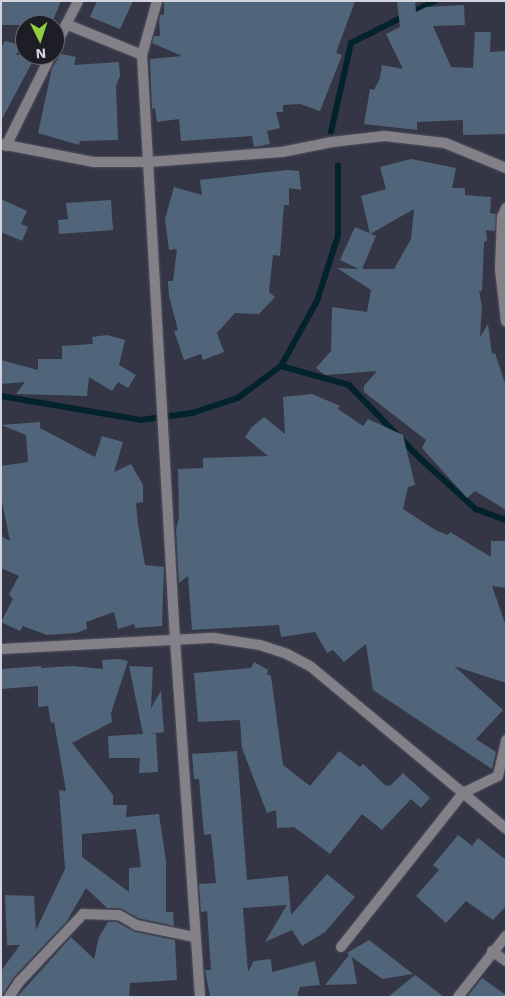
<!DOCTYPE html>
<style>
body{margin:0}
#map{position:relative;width:507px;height:998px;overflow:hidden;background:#343645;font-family:"Work Sans",sans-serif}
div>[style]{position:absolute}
.stream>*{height:5.5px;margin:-2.75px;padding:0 2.75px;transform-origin:2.75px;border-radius:2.75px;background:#02232c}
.building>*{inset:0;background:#506579}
.roads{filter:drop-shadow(0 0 1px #505260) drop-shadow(0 0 1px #505260)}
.street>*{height:10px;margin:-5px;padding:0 5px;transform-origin:5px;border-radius:5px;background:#848087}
span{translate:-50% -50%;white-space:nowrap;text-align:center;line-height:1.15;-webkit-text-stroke:4.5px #1d1e25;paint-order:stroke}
.frame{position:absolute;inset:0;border:2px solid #d2d3dd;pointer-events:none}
.north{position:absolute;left:15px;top:15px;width:50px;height:50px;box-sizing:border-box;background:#1d1e25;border:1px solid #65666f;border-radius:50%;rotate:176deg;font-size:14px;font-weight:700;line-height:20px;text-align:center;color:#d2d3dd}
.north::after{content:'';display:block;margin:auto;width:18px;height:22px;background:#91cd40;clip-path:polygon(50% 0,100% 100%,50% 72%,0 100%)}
</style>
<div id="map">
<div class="stream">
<div style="left:331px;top:132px;width:91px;rotate:-77.3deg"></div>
<div style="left:351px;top:43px;width:94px;rotate:-26.6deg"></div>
<div style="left:281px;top:366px;width:71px;rotate:15.6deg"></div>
<div style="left:349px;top:385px;width:102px;rotate:45.8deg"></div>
<div style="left:420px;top:458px;width:76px;rotate:42.3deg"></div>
<div style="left:476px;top:509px;width:32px;rotate:20deg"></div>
<div style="left:1px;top:396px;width:142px;rotate:9.7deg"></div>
<div style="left:141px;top:420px;width:51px;rotate:-7.8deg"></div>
<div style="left:192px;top:413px;width:48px;rotate:-18.1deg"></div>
<div style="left:238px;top:398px;width:54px;rotate:-36.7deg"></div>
<div style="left:281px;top:366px;width:74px;rotate:-61deg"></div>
<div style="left:317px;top:301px;width:68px;rotate:-72.1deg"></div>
<div style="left:338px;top:236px;width:70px;rotate:-90deg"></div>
</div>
<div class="building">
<div style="clip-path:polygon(1px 1px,61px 1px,51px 25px,1px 25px)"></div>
<div style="clip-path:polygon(97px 1px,133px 1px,120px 29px,90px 17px)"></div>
<div style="clip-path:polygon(164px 1px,355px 1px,336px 53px,342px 55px,320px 111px,300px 104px,283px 105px,283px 112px,276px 112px,280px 128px,267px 131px,270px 144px,254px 147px,252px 136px,181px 141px,179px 119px,157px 122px,155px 108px,152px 109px,150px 59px,182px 56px,152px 43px,154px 36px,160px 36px,159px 19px,161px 14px,164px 15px)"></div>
<div style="clip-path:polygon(397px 1px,415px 1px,416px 12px,426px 7px,464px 5px,465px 25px,433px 26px,451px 67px,473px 68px,475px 32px,491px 32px,490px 52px,505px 51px,506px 134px,463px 135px,463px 120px,417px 122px,417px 130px,364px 124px,370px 89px,374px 90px,380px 78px,382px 65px,403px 69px,386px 34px,400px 27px)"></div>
<div style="clip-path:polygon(5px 41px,21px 45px,16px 55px,36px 55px,1px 121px,1px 48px)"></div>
<div style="clip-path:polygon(61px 54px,76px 57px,74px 65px,119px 62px,120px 76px,116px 86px,118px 140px,80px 141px,79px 145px,38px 133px,52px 68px)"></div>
<div style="clip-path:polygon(411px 159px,456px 168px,452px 188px,465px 188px,465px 195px,491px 197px,490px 213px,496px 214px,495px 231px,486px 230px,487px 241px,484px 242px,482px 292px,479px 290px,482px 307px,480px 337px,488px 324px,492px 354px,495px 353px,506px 386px,506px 510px,475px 491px,467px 498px,422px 448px,426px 440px,364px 392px,364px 386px,377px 371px,325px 375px,316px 368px,331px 351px,332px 307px,367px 312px,371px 290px,337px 268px,359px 269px,340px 260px,355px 227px,376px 236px,362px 269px,394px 269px,411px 239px,414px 209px,370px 234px,361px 196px,386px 189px,380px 167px)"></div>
<div style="clip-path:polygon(287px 170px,299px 171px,301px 190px,289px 188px,289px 205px,284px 205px,280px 256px,273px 255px,269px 292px,275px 297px,259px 314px,235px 313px,217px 333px,224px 352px,203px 360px,201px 354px,184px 360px,174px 331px,178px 330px,169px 296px,168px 281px,173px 281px,177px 249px,169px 250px,165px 219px,174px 187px,202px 195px,200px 180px)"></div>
<div style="clip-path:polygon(1px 199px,27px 211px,21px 224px,28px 227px,22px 241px,1px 232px)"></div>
<div style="clip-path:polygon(111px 200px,113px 230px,59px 234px,58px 220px,68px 219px,66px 203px)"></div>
<div style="clip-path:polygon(107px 335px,125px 340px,119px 365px,136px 375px,128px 388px,118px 382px,112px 391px,89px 377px,87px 396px,16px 394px,25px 382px,1px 384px,1px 360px,38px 370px,38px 359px,62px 359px,62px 346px,93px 344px,92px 337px)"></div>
<div style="clip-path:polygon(312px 394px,340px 406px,338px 409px,363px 426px,368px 419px,403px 435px,415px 485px,408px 487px,403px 509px,437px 531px,448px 535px,450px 532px,491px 557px,491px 541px,506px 541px,506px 588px,492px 586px,506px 626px,506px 683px,454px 666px,503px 710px,476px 739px,496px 752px,492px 769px,373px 690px,366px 644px,344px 662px,333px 650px,327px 653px,315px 632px,281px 637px,279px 625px,192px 630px,188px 576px,179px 583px,176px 529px,179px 517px,178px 469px,203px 468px,203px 458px,268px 456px,245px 437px,252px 427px,264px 417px,285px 434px,283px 397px)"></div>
<div style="clip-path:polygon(40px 422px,40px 428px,95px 457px,102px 436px,123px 442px,114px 472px,131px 464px,143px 485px,143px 502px,136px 503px,138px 524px,145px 565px,164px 567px,162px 626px,135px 628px,134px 624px,118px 629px,114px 612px,86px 622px,87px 629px,76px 633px,47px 635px,23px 626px,20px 631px,1px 622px,13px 599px,9px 594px,19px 576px,1px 568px,1px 536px,10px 541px,1px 497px,1px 466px,28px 462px,26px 435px,1px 425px)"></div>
<div style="clip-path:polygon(evenodd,119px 659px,128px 661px,111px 713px,112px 722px,72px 743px,113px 795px,113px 805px,127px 805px,126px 817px,159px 814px,166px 861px,166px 912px,173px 912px,174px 926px,138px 918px,120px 908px,107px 908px,86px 888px,67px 921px,14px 977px,1px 997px,1px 971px,20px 945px,7px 945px,5px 895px,34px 896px,36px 930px,65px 869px,59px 790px,66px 791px,54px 722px,51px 723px,48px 706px,38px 707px,38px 686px,1px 689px,1px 669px,41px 666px,41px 668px,72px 666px,103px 669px,102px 660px,119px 659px,136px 829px,141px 867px,129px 868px,129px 892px,82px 857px,82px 834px,136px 829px)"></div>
<div style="clip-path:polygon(254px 662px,268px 670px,267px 674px,271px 676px,283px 765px,310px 786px,339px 751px,360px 767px,363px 764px,385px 785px,390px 786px,403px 773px,430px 798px,421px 808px,411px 799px,382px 830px,362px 814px,330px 854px,294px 827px,277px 828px,276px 810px,267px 813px,242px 748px,240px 720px,198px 722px,194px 673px,251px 668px)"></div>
<div style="clip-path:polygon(129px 666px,153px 667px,151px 708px,161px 691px,164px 732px,150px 734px,156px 734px,158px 772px,139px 773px,140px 758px,109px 758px,108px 736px,143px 734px)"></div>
<div style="clip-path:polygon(237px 751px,247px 880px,288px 876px,291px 915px,327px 874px,355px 897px,325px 932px,302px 946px,292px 930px,265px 942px,287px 905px,243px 908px,248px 972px,254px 961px,271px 959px,272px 972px,315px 961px,320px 985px,300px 987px,297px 997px,210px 996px,205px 970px,211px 970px,207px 911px,201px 912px,199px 884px,216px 883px,211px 834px,204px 835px,199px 779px,194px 779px,192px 754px)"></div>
<div style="clip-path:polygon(458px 835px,472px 846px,478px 838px,506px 860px,506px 906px,493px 920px,466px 901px,446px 923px,416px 896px,439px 870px,433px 865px)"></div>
<div style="clip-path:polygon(108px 922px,117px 922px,135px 932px,175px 940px,177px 980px,130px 983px,129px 997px,17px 997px,71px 937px,94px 959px,99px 937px)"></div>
<div style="clip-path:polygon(369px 940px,413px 974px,382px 979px,352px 957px,357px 984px,325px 985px,349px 955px,347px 953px)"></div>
<div style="clip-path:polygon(415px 975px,444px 997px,388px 997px)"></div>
<div style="clip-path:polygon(482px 978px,506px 995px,506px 997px,467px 997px)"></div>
</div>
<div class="roads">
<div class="street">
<div style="left:157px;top:1px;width:56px;rotate:105.5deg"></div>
<div style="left:142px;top:55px;width:585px;rotate:86.77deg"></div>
<div style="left:175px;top:639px;width:359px;rotate:86deg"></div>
<div style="left:66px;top:24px;width:82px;rotate:22.2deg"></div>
<div style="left:55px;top:47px;width:51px;rotate:-63.4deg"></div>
<div style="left:1px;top:144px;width:95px;rotate:11deg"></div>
<div style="left:94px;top:162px;width:55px"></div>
<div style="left:149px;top:162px;width:133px;rotate:-4.3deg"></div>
<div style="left:282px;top:152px;width:51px;rotate:-11.3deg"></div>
<div style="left:332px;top:142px;width:53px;rotate:-6.5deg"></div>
<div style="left:385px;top:136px;width:60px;rotate:6.7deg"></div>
<div style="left:445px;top:143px;width:66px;rotate:22.3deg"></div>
<div style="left:6px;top:146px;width:102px;rotate:-63.7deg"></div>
<div style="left:506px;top:208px;width:10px;rotate:114deg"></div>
<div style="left:502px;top:217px;width:52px;rotate:92.2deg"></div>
<div style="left:500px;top:269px;width:53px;rotate:83.5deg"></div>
<div style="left:1px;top:649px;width:213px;rotate:-3deg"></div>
<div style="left:214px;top:638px;width:47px;rotate:8.7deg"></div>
<div style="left:260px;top:645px;width:28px;rotate:18deg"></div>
<div style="left:287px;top:654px;width:26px;rotate:28deg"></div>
<div style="left:310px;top:666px;width:255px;rotate:39.7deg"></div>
<div style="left:341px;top:947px;width:196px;rotate:-51.6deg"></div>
<div style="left:463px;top:793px;width:39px;rotate:-26deg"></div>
<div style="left:498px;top:776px;width:37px;rotate:-77deg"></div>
<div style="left:492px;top:951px;width:17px;rotate:36deg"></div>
<div style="left:9px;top:997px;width:18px;rotate:-56deg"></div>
<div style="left:19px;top:982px;width:93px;rotate:-46.7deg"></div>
<div style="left:83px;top:914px;width:36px;rotate:2deg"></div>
<div style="left:119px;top:915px;width:20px;rotate:30deg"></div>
<div style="left:136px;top:925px;width:59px;rotate:11.7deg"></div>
<div style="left:458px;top:997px;width:78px;rotate:-51.8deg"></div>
</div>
</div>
<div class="frame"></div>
<div class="north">N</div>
</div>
